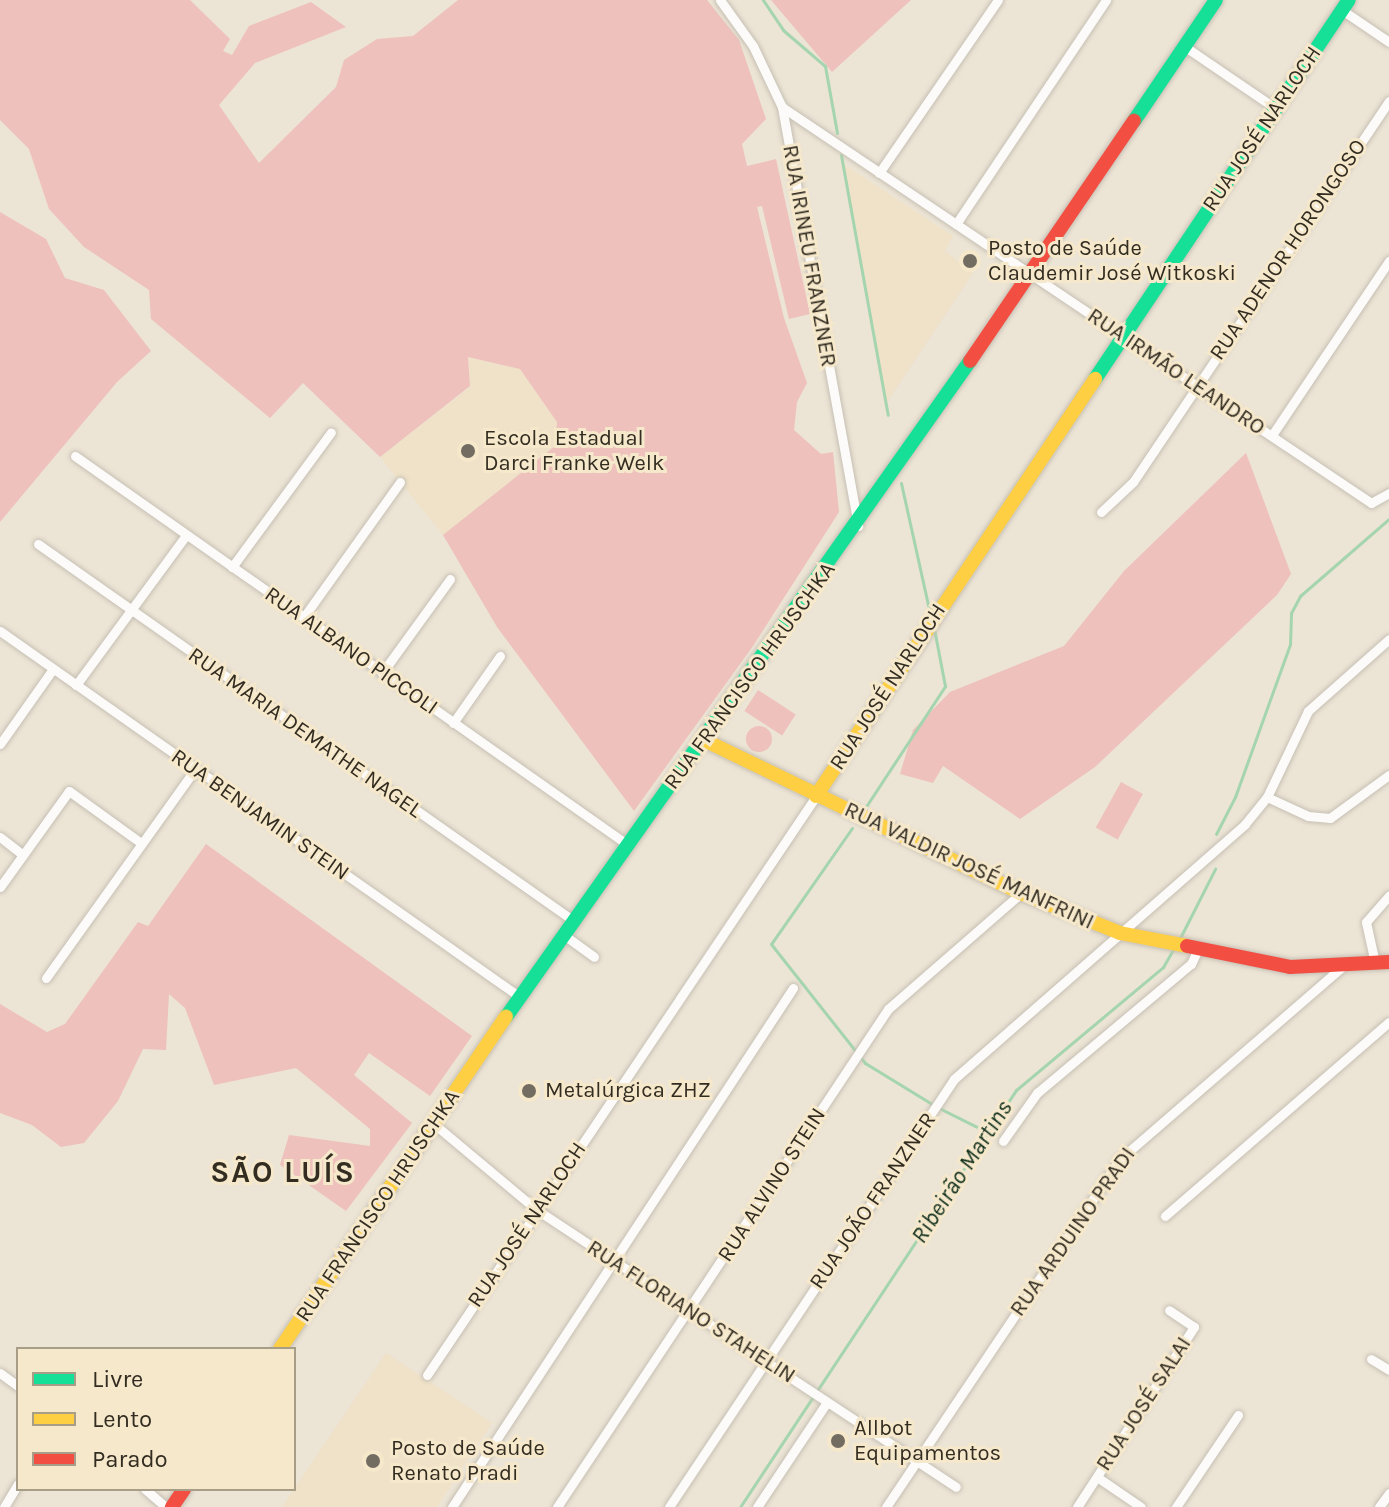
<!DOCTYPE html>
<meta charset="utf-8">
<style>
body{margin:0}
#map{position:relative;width:1389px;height:1507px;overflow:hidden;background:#ece4d5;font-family:Karla,sans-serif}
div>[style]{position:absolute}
.built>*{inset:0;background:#f0e2c8}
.green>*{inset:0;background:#eec1bc;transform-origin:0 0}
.round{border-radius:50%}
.stream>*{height:3px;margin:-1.5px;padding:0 1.5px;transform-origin:1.5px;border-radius:1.5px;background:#a5d5af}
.roads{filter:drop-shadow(0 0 2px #c6c0b4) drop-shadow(0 0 2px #c6c0b4)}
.street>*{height:9px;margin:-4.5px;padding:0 4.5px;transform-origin:4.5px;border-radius:4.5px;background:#fcfbf9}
.fast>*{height:14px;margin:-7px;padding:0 7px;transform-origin:7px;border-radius:7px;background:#16e098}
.slow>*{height:14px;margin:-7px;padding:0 7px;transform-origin:7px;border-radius:7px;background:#ffcf43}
.jam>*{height:14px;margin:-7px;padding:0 7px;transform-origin:7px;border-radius:7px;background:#f24e42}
.dots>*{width:22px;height:22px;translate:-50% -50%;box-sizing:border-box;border:4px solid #f6e8cb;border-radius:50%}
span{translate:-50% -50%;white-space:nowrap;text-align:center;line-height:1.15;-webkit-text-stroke:6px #f6e8cb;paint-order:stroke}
.street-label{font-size:22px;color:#322c21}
.poi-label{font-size:22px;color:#322c21}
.left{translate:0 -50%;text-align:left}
.water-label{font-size:24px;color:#12311e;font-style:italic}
.district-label{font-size:30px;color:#322c21;font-weight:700;letter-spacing:2px}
.legend{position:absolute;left:16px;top:1347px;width:280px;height:144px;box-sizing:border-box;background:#f6e8cb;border:2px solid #a89d87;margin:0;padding:10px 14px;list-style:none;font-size:24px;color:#322c21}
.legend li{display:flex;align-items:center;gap:16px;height:40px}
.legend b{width:40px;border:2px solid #a89d87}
</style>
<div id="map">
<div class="built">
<div style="clip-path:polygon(842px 163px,953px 236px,945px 251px,973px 273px,887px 402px)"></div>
<div style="clip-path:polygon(468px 357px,520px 369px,557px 422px,556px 446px,443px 535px,380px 457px,470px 387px)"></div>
<div style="clip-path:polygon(386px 1353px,492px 1423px,437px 1507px,282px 1507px)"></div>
</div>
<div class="green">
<div style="clip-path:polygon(0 0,190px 0,230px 39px,223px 51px,232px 55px,249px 26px,311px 2px,346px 27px,255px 63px,219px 105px,259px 163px,336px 87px,344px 60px,377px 39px,413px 36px,458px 0,707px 0,739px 40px,766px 119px,742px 144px,747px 166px,776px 159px,810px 314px,789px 319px,762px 206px,757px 207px,784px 318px,807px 383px,797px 402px,794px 430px,821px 454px,833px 452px,839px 512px,753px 646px,634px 811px,497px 627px,443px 535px,555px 446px,557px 422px,520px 369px,468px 357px,470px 386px,380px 457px,303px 383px,270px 418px,151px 319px,149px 290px,84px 247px,49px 209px,29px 149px,0 120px)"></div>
<div style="clip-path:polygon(771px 0,911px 0,832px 72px)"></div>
<div style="clip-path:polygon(0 212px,46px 239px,65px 278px,104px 290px,151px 351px,117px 382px,0 522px)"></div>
<div style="clip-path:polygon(1246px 453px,1291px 574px,1277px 595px,1095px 767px,1020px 819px,943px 766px,933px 783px,900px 774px,913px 730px,950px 692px,1064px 646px,1124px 571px)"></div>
<div style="left:758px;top:690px;width:45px;height:25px;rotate:33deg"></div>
<div class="round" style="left:746px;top:726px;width:26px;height:26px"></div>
<div style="left:1121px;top:782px;width:25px;height:52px;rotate:29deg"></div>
<div style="clip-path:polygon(206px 844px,472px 1036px,430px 1096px,369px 1053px,354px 1075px,412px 1123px,346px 1211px,280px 1165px,289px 1135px,370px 1146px,370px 1129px,296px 1068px,214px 1085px,185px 1008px,169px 994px,166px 1050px,143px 1049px,118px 1101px,84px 1143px,61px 1147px,32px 1125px,0 1113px,0 1004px,47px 1032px,65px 1024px,138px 922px,148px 926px)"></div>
</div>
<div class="stream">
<div style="left:763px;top:0;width:36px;rotate:56deg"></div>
<div style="left:783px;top:30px;width:55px;rotate:40.6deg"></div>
<div style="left:825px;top:66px;width:68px;rotate:79.8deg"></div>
<div style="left:841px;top:155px;width:264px;rotate:79.8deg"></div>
<div style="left:901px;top:483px;width:129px;rotate:77.5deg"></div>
<div style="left:865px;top:808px;width:146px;rotate:-56.7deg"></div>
<div style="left:945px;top:686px;width:58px;rotate:-100.9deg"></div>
<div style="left:852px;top:828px;width:141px;rotate:124.9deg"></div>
<div style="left:771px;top:944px;width:152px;rotate:51.7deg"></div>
<div style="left:865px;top:1063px;width:79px;rotate:31.5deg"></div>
<div style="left:1216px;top:834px;width:42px;rotate:-62.8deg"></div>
<div style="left:1235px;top:797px;width:163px;rotate:-70.2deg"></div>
<div style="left:1290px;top:644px;width:31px;rotate:-88deg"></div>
<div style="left:1291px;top:613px;width:19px;rotate:-62deg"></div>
<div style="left:1300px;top:596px;width:118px;rotate:-40.9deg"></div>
<div style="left:1179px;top:940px;width:80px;rotate:-63.1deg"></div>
<div style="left:939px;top:1108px;width:54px;rotate:26.6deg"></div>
<div style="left:740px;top:1507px;width:500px;rotate:-56.5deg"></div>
<div style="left:1016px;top:1090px;width:192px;rotate:-39.9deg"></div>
<div style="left:1163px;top:967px;width:20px;rotate:-60deg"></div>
</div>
<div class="roads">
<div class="street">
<div style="left:720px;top:0;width:57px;rotate:54.3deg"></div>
<div style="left:753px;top:46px;width:68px;rotate:64.6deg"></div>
<div style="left:782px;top:107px;width:426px;rotate:79.7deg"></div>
<div style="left:1342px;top:10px;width:57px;rotate:34.2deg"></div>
<div style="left:1184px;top:46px;width:110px;rotate:34.3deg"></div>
<div style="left:782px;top:107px;width:710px;rotate:33.91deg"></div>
<div style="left:1371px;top:503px;width:21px;rotate:-29deg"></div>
<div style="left:879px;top:173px;width:210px;rotate:-55.5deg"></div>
<div style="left:956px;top:224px;width:270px;rotate:-56.2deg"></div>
<div style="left:1272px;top:435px;width:210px;rotate:-56.1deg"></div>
<div style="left:75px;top:456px;width:676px;rotate:35.12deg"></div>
<div style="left:1101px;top:512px;width:44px;rotate:-43.2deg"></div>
<div style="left:1133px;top:482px;width:459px;rotate:-56.1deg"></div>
<div style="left:38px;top:544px;width:655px;rotate:35.12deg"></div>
<div style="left:232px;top:567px;width:167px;rotate:-53.7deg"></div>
<div style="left:303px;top:618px;width:167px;rotate:-54.5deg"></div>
<div style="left:0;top:631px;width:636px;rotate:35.14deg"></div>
<div style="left:382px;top:673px;width:116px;rotate:-54.1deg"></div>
<div style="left:76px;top:685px;width:186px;rotate:-53.7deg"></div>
<div style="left:453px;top:723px;width:82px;rotate:-55deg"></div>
<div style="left:0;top:744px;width:92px;rotate:-54.8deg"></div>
<div style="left:1267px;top:797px;width:45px;rotate:24.9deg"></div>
<div style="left:1308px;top:816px;width:22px;rotate:5deg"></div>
<div style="left:1330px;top:818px;width:73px;rotate:-36.1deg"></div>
<div style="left:0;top:837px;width:29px;rotate:38deg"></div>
<div style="left:0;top:887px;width:118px;rotate:-54.3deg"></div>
<div style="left:69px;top:791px;width:89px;rotate:35.8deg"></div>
<div style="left:564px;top:935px;width:37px;rotate:36deg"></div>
<div style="left:1375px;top:963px;width:42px;rotate:-102.4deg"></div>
<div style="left:1366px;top:922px;width:35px;rotate:-49deg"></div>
<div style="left:46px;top:978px;width:257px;rotate:-54.5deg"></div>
<div style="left:434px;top:1124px;width:134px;rotate:39.9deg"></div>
<div style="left:537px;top:1210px;width:502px;rotate:33.47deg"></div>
<div style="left:1003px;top:1141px;width:59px;rotate:-54.7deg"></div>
<div style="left:1037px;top:1093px;width:201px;rotate:-40deg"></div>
<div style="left:1191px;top:964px;width:14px;rotate:-65deg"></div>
<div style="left:1165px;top:1216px;width:296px;rotate:-40.9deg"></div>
<div style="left:1371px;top:1359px;width:21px;rotate:31deg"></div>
<div style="left:0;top:1373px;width:22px;rotate:36deg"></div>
<div style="left:427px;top:1375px;width:698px;rotate:-56.1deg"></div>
<div style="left:1097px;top:1477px;width:53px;rotate:34.3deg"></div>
<div style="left:145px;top:1489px;width:28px;rotate:41deg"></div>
<div style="left:4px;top:1507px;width:27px;rotate:-59deg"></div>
<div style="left:452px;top:1507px;width:621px;rotate:-56.69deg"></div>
<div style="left:557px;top:1507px;width:598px;rotate:-56.39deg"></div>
<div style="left:888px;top:1009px;width:176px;rotate:-41.1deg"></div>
<div style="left:669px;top:1507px;width:514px;rotate:-56.34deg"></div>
<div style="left:954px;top:1079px;width:387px;rotate:-41.2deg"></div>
<div style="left:1245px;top:824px;width:35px;rotate:-51deg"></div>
<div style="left:1267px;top:797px;width:95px;rotate:-64.5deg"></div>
<div style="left:1308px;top:711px;width:108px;rotate:-41.6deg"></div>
<div style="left:757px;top:1507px;width:126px;rotate:-56.3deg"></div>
<div style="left:886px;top:1507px;width:418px;rotate:-56.1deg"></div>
<div style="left:1119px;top:1160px;width:296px;rotate:-40.9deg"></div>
<div style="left:1077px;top:1507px;width:215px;rotate:-57deg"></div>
<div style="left:1194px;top:1327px;width:30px;rotate:-146deg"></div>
<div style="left:1176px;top:1507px;width:111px;rotate:-56deg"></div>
<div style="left:1379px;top:1507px;width:17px;rotate:-54deg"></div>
</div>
<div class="fast">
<div style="left:1134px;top:121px;width:146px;rotate:-55.9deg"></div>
<div style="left:1095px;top:379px;width:456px;rotate:-56.2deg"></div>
<div style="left:506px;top:1017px;width:804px;rotate:-54.73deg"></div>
</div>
<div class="slow">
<div style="left:704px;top:740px;width:352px;rotate:25.8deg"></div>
<div style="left:1021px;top:893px;width:107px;rotate:22deg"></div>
<div style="left:1120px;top:933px;width:68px;rotate:11deg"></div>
<div style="left:816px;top:796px;width:502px;rotate:-56.21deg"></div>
<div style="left:280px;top:1349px;width:402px;rotate:-55.8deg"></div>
</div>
<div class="jam">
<div style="left:970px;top:361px;width:291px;rotate:-55.7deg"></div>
<div style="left:1187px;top:946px;width:105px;rotate:11.5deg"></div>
<div style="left:1290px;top:967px;width:99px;rotate:-2.9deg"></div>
<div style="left:172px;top:1507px;width:22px;rotate:-56deg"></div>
</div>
</div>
<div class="dots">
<div style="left:970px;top:261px;background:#736c60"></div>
<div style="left:468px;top:451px;background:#736c60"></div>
<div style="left:529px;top:1091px;background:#736c60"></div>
<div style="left:838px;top:1441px;background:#736c60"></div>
<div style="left:373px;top:1461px;background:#736c60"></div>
</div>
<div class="street-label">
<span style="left:1262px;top:129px;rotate:-56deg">RUA JOSÉ NARLOCH</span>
<span style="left:1288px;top:250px;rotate:-56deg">RUA ADENOR HORONGOSO</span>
<span style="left:809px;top:256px;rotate:80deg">RUA IRINEU FRANZNER</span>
<span style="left:1176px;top:372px;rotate:34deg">RUA IRMÃO LEANDRO</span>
<span style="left:351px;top:651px;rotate:35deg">RUA ALBANO PICCOLI</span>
<span style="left:750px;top:676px;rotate:-54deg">RUA FRANCISCO HRUSCHKA</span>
<span style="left:888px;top:687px;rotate:-57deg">RUA JOSÉ NARLOCH</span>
<span style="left:305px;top:733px;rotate:35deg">RUA MARIA DEMATHE NAGEL</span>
<span style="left:260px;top:815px;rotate:35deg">RUA BENJAMIN STEIN</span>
<span style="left:969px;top:866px;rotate:25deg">RUA VALDIR JOSÉ MANFRINI</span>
<span style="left:772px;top:1185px;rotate:-57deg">RUA ALVINO STEIN</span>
<span style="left:873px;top:1201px;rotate:-56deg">RUA JOÃO FRANZNER</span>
<span style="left:378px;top:1206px;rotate:-56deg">RUA FRANCISCO HRUSCHKA</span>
<span style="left:527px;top:1225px;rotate:-56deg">RUA JOSÉ NARLOCH</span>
<span style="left:1073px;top:1232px;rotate:-55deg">RUA ARDUINO PRADI</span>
<span style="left:691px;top:1312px;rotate:33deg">RUA FLORIANO STAHELIN</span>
<span style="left:1144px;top:1404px;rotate:-57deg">RUA JOSÉ SALAI</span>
</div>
<div class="poi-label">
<span class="left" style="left:988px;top:261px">Posto de Saúde<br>Claudemir José Witkoski</span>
<span class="left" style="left:484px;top:451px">Escola Estadual<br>Darci Franke Welk</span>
<span class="left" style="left:545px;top:1091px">Metalúrgica ZHZ</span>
<span class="left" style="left:854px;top:1441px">Allbot<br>Equipamentos</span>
<span class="left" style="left:391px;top:1461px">Posto de Saúde<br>Renato Pradi</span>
</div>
<div class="water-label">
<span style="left:962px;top:1172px;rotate:-57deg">Ribeirão Martins</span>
</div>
<div class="district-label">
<span style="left:283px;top:1172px">SÃO LUÍS</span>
</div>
<ul class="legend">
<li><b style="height:10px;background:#16e098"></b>Livre</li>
<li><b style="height:10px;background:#ffcf43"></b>Lento</li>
<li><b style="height:10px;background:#f24e42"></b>Parado</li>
</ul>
</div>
